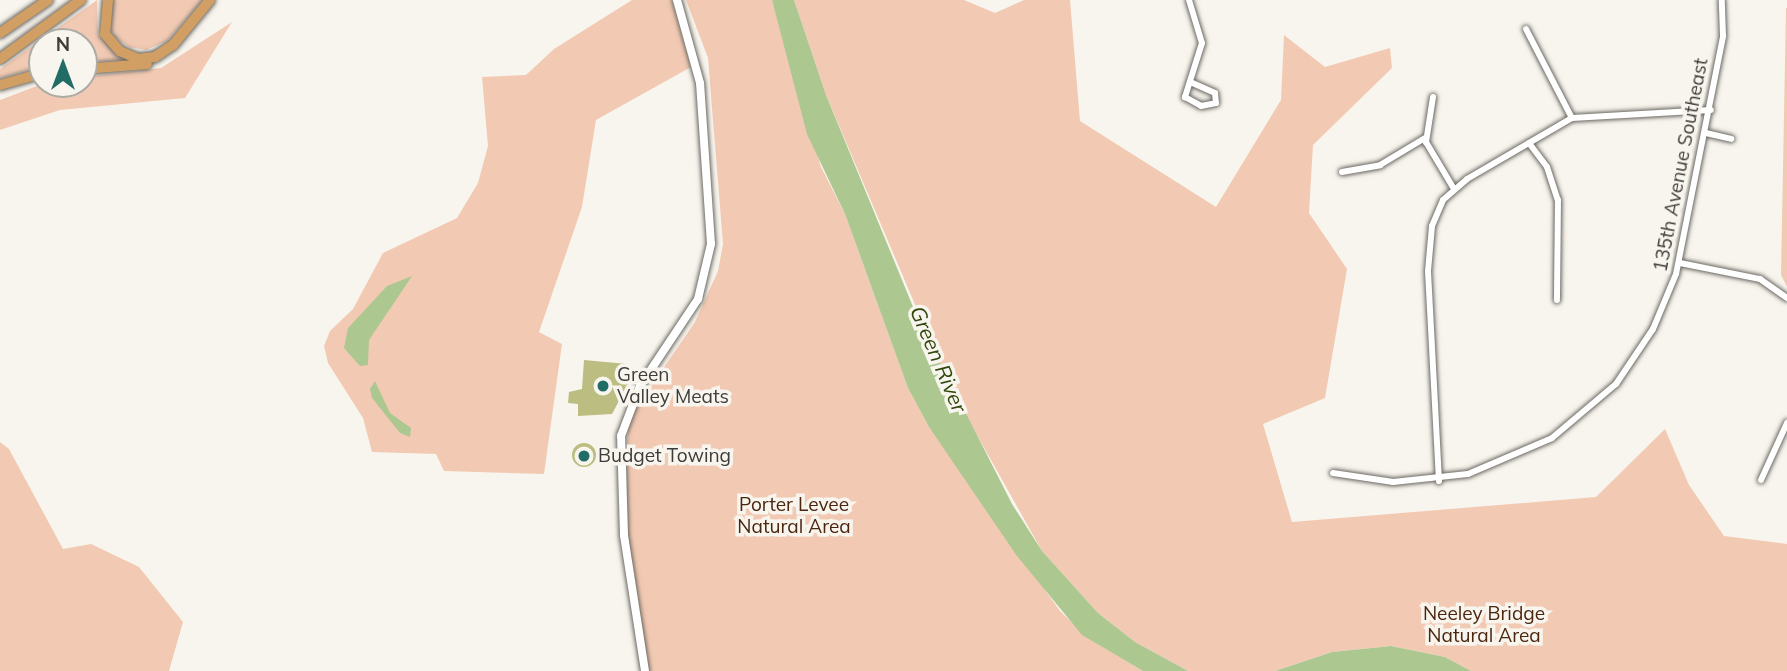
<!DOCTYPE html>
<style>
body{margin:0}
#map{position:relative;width:1787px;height:671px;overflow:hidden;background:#f8f5ee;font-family:Mulish,sans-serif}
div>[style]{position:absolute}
.green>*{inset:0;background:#f2cab3}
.water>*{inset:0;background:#acc790}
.building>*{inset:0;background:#bbbd81}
.round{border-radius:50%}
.roads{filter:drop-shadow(0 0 2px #6c6963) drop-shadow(0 0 2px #6c6963)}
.minor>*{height:6px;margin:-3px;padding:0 3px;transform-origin:3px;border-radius:3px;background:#fff}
.tertiary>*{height:8px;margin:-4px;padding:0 4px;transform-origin:4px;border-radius:4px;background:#fff}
.motorway>*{height:10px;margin:-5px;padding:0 5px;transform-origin:5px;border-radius:5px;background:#d19f64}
.dots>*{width:19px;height:19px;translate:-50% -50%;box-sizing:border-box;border:4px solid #f8f5ee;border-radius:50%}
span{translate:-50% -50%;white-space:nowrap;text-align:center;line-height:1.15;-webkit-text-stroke:7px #f8f5ee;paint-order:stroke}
.street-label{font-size:19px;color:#3d3c38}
.poi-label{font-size:19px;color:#3d3c38}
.left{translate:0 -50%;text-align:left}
.park-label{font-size:19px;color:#4b260f}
.water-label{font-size:21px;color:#30470c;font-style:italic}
.north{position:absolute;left:28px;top:28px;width:70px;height:70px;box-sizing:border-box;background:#f8f5ee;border:2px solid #adaba5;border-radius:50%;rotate:0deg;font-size:19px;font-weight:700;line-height:28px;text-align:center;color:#3d3c38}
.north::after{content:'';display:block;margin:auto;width:24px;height:32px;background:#226c66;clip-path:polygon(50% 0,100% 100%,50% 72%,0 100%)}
</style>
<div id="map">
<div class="green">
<div style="clip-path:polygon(97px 0,98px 35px,124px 60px,84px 62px,84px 42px,42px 42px,42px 66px,0 78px,0 69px)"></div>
<div style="clip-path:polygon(112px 0,202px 0,167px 41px,146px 50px,129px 47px,115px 37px,110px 27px)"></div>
<div style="clip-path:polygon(632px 0,672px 0,691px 67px,596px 120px,582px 207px,539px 332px,562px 344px,544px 474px,444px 471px,436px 454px,372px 452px,363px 418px,328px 363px,324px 346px,330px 331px,353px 309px,383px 253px,457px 218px,478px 183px,488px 146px,482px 77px,526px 75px,554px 49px)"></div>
<div style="clip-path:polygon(686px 0,772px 0,821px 167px,845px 214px,908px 388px,929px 427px,1060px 611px,1088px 638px,1143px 671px,649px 671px,626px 530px,628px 420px,695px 322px,718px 271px,723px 244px,708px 58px)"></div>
<div style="clip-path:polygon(794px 0,964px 0,995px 13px,1024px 0,1070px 0,1080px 121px,1216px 207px,1281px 100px,1284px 35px,1325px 67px,1390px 48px,1392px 68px,1313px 145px,1309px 213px,1347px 269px,1325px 398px,1263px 424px,1292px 522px,1596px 497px,1665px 429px,1689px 485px,1724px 536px,1787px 544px,1787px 671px,1471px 671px,1445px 657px,1391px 646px,1332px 652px,1275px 671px,1188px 671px,1135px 642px,1098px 613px,1042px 551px,950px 387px,826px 95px)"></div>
<div style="clip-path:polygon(1786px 8px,1787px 8px,1787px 287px,1781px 275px)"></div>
<div style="clip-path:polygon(232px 22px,185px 98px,60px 110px,0 130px,0 100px,42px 84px,84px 84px,84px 77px,161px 68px)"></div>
<div style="clip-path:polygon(0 442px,9px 449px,63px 549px,91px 544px,139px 567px,183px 622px,169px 671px,0 671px)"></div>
</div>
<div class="water">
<div style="clip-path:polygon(772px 0,794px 0,826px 95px,918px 319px,1012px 504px,1042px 551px,1098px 613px,1135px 642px,1188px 671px,1143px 671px,1082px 635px,1017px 556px,929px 427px,908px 388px,845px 214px,807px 134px)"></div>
<div style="clip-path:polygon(412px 276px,369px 340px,368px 365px,360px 366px,344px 348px,348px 328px,387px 286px)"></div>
<div style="clip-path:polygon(375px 381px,390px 413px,411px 428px,410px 437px,400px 433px,372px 398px,370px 389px)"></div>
<div style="clip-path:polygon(1391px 646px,1445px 657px,1471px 671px,1275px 671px,1332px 652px)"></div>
</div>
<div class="building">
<div style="clip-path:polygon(584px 360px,627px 364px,628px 384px,612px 414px,578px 416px,578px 404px,568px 403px,569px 392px,582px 389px)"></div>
<div class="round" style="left:572px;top:443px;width:24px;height:24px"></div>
</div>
<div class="roads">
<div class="minor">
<div style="left:1189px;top:0;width:45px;rotate:73.2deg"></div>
<div style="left:1202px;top:43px;width:57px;rotate:107.5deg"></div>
<div style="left:1185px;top:97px;width:18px;rotate:29deg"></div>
<div style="left:1201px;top:106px;width:15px;rotate:-11deg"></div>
<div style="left:1216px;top:103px;width:10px;rotate:-96deg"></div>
<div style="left:1215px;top:93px;width:27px;rotate:-156deg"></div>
<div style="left:1526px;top:29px;width:100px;rotate:62.7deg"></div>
<div style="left:1433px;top:97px;width:46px;rotate:98.8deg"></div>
<div style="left:1426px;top:142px;width:55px;rotate:59.2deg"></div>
<div style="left:1706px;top:133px;width:26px;rotate:13deg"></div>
<div style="left:1529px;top:143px;width:30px;rotate:53deg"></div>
<div style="left:1547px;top:167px;width:35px;rotate:72deg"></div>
<div style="left:1558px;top:200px;width:100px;rotate:90.6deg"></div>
<div style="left:1342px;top:172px;width:39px;rotate:-10deg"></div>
<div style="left:1380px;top:165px;width:52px;rotate:-31deg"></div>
<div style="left:1680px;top:263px;width:82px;rotate:11.3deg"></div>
<div style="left:1760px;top:279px;width:33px;rotate:35deg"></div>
<div style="left:1333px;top:473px;width:61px;rotate:8.5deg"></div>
<div style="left:1393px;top:482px;width:75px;rotate:-6.1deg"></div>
<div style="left:1468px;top:474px;width:91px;rotate:-23.2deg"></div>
<div style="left:1552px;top:438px;width:84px;rotate:-40.2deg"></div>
<div style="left:1616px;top:384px;width:66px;rotate:-56.1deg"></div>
<div style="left:1653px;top:329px;width:60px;rotate:-67.3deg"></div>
<div style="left:1676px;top:274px;width:243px;rotate:-78.8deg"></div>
<div style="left:1723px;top:36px;width:36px;rotate:-92deg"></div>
<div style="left:1761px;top:480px;width:63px;rotate:-65.5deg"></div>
<div style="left:1439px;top:481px;width:210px;rotate:-93deg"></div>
<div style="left:1428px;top:271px;width:45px;rotate:-84.9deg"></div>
<div style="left:1432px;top:226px;width:28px;rotate:-67deg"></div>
<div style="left:1443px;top:200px;width:32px;rotate:-41deg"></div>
<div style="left:1467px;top:179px;width:121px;rotate:-30.2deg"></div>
<div style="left:1572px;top:118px;width:139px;rotate:-3.3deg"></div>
</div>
<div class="tertiary">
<div style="left:645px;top:671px;width:138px;rotate:-98.8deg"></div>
<div style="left:624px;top:535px;width:99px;rotate:-91.7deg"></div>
<div style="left:621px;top:436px;width:53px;rotate:-69.2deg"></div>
<div style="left:640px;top:386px;width:105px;rotate:-56.3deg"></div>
<div style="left:698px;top:299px;width:57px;rotate:-76.7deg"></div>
<div style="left:711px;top:244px;width:161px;rotate:-93.9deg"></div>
<div style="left:700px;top:83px;width:86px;rotate:-105.5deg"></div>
</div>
<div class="motorway">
<div style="left:108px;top:0;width:34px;rotate:95deg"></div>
<div style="left:105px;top:34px;width:23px;rotate:49deg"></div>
<div style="left:120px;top:51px;width:20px;rotate:24deg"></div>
<div style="left:138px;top:59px;width:17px;rotate:-7deg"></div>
<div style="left:155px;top:57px;width:22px;rotate:-34deg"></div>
<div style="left:173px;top:45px;width:58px;rotate:-50.6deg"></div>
<div style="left:0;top:33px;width:58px;rotate:-34.5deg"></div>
<div style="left:0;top:59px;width:100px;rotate:-36.1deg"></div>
<div style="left:84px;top:69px;width:63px;rotate:-4.5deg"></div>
<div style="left:0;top:85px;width:44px;rotate:-15.9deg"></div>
</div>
</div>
<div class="dots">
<div style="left:603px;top:386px;background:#226c66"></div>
<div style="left:584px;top:456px;background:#226c66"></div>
</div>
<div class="street-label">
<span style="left:1681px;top:165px;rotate:-79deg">135th Avenue Southeast</span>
</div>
<div class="poi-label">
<span class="left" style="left:617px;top:386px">Green<br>Valley Meats</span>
<span class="left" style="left:598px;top:456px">Budget Towing</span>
</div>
<div class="park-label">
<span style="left:794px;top:516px">Porter Levee<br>Natural Area</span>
<span style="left:1484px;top:625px">Neeley Bridge<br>Natural Area</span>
</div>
<div class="water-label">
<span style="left:939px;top:359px;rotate:67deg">Green River</span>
</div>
<div class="north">N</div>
</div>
